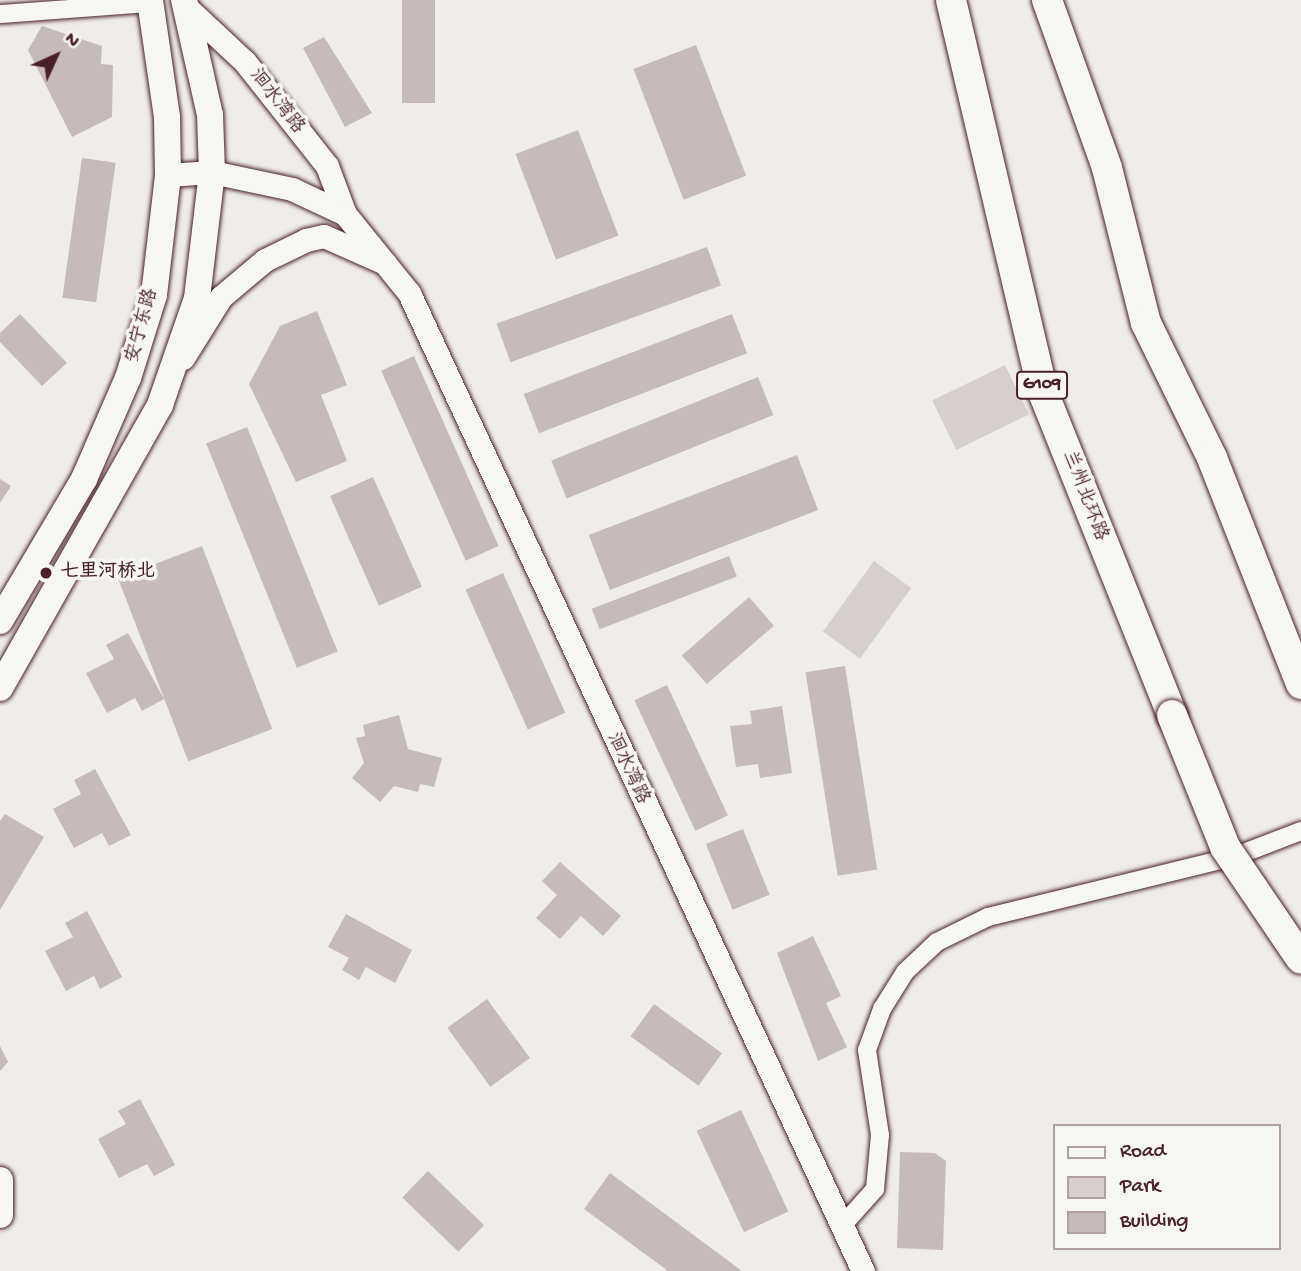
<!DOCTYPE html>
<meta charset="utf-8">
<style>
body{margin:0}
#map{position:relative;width:1301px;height:1271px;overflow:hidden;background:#efedea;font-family:"Gochi Hand","LXGW WenKai TC",sans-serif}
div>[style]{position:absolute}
.green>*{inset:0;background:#d7cfce;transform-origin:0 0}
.building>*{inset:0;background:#c6babb;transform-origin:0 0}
.roads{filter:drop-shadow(0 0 2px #4a1f2b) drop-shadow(0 0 2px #4a1f2b)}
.minor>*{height:18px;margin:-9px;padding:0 9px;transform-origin:9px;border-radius:9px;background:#f6f6f2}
.tertiary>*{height:23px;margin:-11.5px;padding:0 11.5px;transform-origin:11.5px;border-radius:11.5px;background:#f6f6f2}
.secondary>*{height:26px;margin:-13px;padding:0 13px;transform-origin:13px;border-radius:13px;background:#f6f6f2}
.trunk>*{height:30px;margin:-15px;padding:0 15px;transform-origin:15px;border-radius:15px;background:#f6f6f2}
.bridges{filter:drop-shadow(0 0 2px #4a1f2b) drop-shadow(0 0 2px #4a1f2b)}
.trunk-bridge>*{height:30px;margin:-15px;padding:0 15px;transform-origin:15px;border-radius:15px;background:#f6f6f2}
.dots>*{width:19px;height:19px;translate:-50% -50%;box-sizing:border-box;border:4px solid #f6f6f2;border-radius:50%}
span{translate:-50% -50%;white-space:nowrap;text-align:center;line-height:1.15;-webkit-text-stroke:7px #f6f6f2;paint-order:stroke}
.shield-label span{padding:2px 5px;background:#f6f6f2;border:2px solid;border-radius:5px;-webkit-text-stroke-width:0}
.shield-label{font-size:18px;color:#4a1f2b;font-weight:700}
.street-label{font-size:19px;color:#4a1f2b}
.poi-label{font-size:19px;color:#4a1f2b;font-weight:700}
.left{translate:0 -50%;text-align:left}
.legend{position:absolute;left:1053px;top:1124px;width:228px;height:126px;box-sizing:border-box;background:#f6f6f2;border:2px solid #b1a0a2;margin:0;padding:9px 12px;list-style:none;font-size:21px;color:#4a1f2b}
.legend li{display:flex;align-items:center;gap:14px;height:35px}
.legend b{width:35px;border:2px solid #b1a0a2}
.north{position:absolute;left:21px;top:21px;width:70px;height:70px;-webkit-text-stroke:5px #f6f6f2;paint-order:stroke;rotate:45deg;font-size:19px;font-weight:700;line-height:28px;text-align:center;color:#4a1f2b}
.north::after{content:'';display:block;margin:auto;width:24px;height:32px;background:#4a1f2b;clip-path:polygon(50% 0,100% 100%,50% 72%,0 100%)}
</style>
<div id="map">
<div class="green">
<div style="left:1005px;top:365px;width:55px;height:81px;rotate:64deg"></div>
<div style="left:874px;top:561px;width:46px;height:87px;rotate:36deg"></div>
</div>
<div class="building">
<div style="left:402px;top:0;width:33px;height:103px"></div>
<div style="clip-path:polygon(42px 26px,102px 46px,101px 64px,113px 65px,112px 117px,72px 137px,28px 50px)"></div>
<div style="clip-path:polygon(324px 37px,372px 113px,345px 127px,303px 48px)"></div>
<div style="left:696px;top:45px;width:140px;height:67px;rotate:69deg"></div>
<div style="left:578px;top:130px;width:113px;height:67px;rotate:69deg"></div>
<div style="left:82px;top:158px;width:34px;height:141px;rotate:8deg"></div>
<div style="left:707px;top:247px;width:41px;height:224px;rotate:70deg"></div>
<div style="clip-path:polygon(317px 311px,347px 385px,321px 395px,347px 461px,296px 482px,249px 384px,280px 326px)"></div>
<div style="clip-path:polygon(20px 314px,67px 363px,42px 386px,0 342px,0 333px)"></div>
<div style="left:732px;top:314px;width:42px;height:223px;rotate:69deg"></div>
<div style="left:414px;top:356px;width:208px;height:36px;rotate:66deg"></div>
<div style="left:758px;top:377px;width:41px;height:223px;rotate:68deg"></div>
<div style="left:247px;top:427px;width:242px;height:44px;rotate:68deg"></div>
<div style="left:797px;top:455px;width:59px;height:223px;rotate:69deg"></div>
<div style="left:373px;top:477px;width:120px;height:47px;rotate:66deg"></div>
<div style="clip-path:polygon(0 479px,11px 486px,0 503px)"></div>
<div style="left:202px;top:546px;width:196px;height:90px;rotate:69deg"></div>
<div style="left:729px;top:556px;width:22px;height:147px;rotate:69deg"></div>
<div style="left:503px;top:573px;width:153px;height:41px;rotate:66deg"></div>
<div style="left:749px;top:597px;width:38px;height:89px;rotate:49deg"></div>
<div style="clip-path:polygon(128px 633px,164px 699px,142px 711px,135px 698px,107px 713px,86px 673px,114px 659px,106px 645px)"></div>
<div style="left:845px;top:666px;width:206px;height:40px;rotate:81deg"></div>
<div style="left:667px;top:685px;width:144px;height:36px;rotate:65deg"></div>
<div style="clip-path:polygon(782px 706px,792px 773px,760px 778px,758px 764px,736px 767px,730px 726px,752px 724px,750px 711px)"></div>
<div style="clip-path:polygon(399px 715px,408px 749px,442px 758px,434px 787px,420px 784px,418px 792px,394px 786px,380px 802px,352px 778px,364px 763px,356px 738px,365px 736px,363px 725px)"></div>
<div style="clip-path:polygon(95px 769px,131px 835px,109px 846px,102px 833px,74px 848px,53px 809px,81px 794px,74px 780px)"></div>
<div style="clip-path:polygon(5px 814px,44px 837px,0 910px,0 821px)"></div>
<div style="left:743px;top:829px;width:71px;height:40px;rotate:68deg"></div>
<div style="clip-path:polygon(560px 862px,621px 916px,603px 936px,581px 916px,560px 939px,536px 918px,557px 895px,542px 881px)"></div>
<div style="clip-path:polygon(87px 911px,122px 977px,100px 989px,94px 976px,66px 991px,45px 951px,73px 937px,65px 923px)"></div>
<div style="clip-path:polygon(346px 914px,412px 950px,395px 983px,366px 967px,359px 980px,342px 970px,349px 958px,328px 947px)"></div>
<div style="clip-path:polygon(813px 936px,841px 996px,826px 1003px,847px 1047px,818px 1061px,777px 953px)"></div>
<div style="left:487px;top:999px;width:73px;height:49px;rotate:54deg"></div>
<div style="left:654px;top:1004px;width:84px;height:40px;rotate:36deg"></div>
<div style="clip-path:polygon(0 1046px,8px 1062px,0 1071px)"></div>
<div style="clip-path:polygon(140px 1099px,175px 1165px,154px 1176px,147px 1164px,119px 1178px,98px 1139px,126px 1124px,118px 1111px)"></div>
<div style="left:741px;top:1110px;width:112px;height:49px;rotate:65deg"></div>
<div style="clip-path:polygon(900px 1152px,935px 1153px,946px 1161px,943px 1250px,897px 1248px)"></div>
<div style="left:428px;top:1171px;width:78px;height:37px;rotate:44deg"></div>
<div style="clip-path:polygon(610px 1173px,742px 1271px,668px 1271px,584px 1209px)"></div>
</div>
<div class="roads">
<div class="minor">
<div style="left:0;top:14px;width:150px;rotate:-4.2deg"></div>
<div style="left:842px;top:1226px;width:50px;rotate:-48.3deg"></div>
<div style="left:875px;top:1189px;width:54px;rotate:-84.7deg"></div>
<div style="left:880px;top:1135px;width:86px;rotate:-98.7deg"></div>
<div style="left:867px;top:1050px;width:44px;rotate:-69.9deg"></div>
<div style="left:882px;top:1009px;width:44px;rotate:-58.1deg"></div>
<div style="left:905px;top:972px;width:44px;rotate:-43.2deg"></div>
<div style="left:937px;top:942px;width:57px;rotate:-26.1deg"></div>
<div style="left:988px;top:917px;width:255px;rotate:-13.8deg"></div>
<div style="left:1236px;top:856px;width:70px;rotate:-21deg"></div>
</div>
<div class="tertiary">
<div style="left:185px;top:6px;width:82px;rotate:43deg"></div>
<div style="left:245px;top:62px;width:132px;rotate:51.7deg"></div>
<div style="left:327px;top:166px;width:51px;rotate:69.4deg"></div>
<div style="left:168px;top:175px;width:44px;rotate:-3.9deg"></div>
<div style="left:212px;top:172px;width:82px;rotate:12deg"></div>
<div style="left:292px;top:189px;width:59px;rotate:25.3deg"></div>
<div style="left:345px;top:214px;width:102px;rotate:51deg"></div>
<div style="left:409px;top:293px;width:1078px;rotate:65.1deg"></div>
<div style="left:183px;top:358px;width:72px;rotate:-58.1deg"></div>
<div style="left:221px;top:297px;width:57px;rotate:-40.1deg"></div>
<div style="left:265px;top:260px;width:46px;rotate:-26deg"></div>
<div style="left:306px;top:240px;width:18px;rotate:-13deg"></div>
<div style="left:324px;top:236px;width:67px;rotate:23.9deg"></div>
</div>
<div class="secondary">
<div style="left:0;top:621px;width:165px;rotate:-59.4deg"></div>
<div style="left:84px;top:479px;width:110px;rotate:-66.5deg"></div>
<div style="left:128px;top:378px;width:87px;rotate:-72.6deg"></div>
<div style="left:154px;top:295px;width:121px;rotate:-83.3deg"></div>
<div style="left:168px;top:175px;width:58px;rotate:-91deg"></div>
<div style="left:167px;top:117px;width:118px;rotate:-98.3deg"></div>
<div style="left:0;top:688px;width:325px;rotate:-60.5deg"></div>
<div style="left:160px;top:405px;width:113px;rotate:-70.9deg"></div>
<div style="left:197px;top:298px;width:127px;rotate:-83.2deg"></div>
<div style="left:212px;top:172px;width:57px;rotate:-92deg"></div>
<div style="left:210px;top:115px;width:118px;rotate:-102.7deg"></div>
<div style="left:0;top:1180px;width:35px;rotate:90deg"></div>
</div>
<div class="trunk">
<div style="left:951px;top:0;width:403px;rotate:76.8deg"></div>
<div style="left:1043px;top:392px;width:348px;rotate:68.2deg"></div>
<div style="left:1047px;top:0;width:178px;rotate:70.3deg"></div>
<div style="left:1107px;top:168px;width:160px;rotate:75.9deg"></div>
<div style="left:1146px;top:323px;width:150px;rotate:63.9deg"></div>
<div style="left:1212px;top:458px;width:243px;rotate:68.5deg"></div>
</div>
</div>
<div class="bridges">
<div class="trunk-bridge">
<div style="left:1172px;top:715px;width:142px;rotate:68.1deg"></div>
<div style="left:1225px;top:847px;width:135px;rotate:55.8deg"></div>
</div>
</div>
<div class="dots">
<div style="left:46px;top:573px;background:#4a1f2b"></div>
</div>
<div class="shield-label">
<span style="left:1042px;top:385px">G109</span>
</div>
<div class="street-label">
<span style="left:276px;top:102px;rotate:52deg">洄水湾路</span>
<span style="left:143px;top:326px;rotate:-75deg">安宁东路</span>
<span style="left:1084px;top:496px;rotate:69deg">兰州北环路</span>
<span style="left:627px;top:769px;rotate:65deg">洄水湾路</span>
</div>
<div class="poi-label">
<span class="left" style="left:60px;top:573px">七里河桥北</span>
</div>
<ul class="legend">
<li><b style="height:9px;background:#f6f6f2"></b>Road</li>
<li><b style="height:19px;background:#d7cfce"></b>Park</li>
<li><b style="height:19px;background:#c6babb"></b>Building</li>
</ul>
<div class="north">N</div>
</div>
